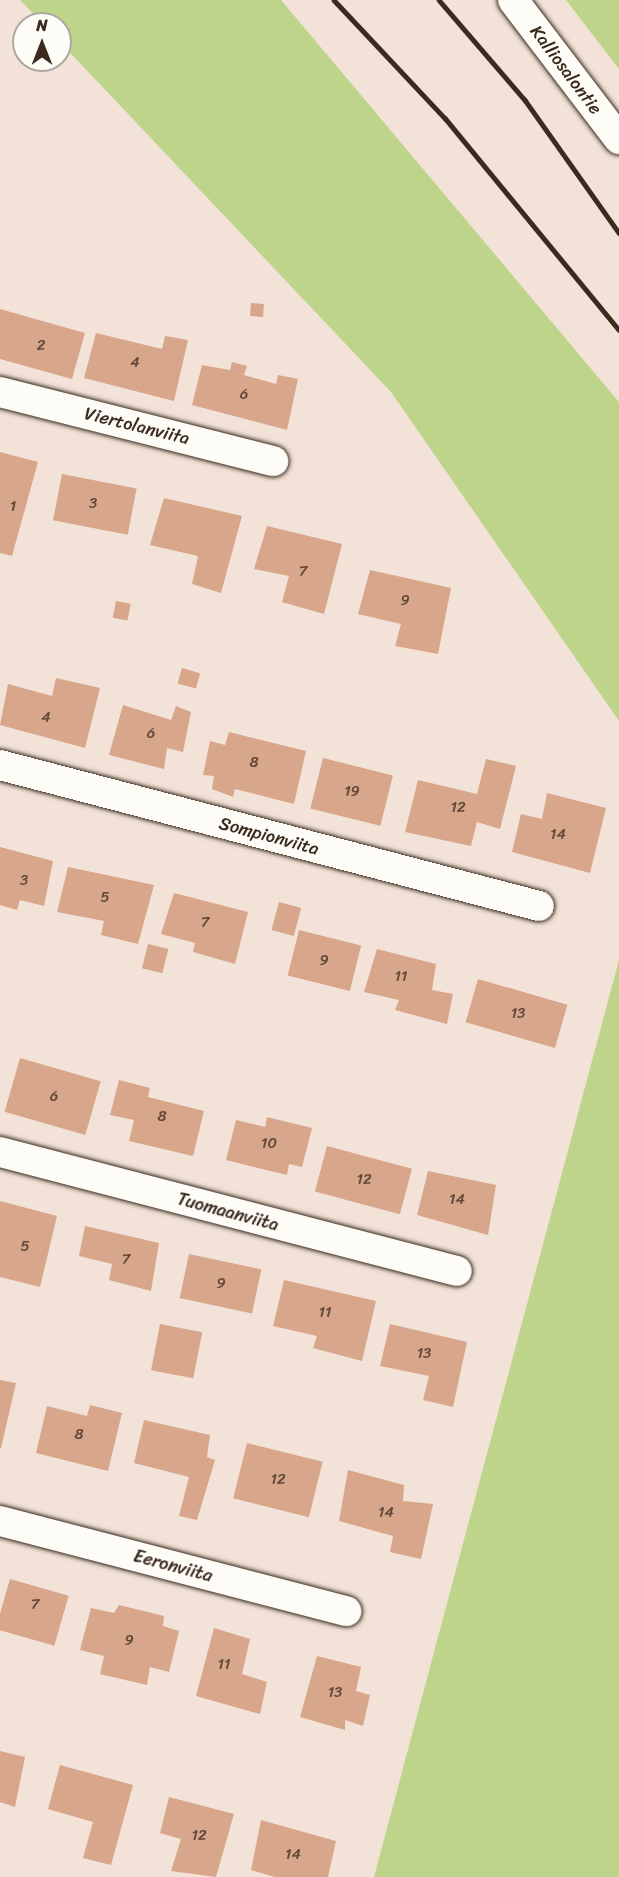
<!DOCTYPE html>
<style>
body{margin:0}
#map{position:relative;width:619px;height:1877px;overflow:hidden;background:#f2e2d7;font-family:Sriracha,sans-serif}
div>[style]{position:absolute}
.green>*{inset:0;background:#bed48b}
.building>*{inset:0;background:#d8a68b;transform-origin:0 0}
.roads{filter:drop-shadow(0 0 2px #3b2a1e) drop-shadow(0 0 2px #3b2a1e)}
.minor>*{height:30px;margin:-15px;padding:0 15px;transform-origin:15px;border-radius:15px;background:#fdfcf7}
.rail>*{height:4.5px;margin:-2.25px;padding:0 2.25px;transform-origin:2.25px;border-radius:2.25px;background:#3b2a1e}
span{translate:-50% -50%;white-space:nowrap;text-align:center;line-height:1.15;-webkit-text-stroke:4.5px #fdfcf7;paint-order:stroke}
.number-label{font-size:15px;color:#624939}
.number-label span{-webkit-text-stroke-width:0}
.street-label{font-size:18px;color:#3b2a1e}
.north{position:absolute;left:12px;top:12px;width:60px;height:60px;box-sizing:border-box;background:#fdfcf7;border:2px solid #afa8a0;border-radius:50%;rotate:0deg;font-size:16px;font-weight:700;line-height:24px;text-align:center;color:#3b2a1e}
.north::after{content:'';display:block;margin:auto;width:21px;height:27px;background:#3b2a1e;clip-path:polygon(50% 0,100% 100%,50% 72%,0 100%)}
</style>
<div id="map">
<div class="green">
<div style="clip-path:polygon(20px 0,281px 0,619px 402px,619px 721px,391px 392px,60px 42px,60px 24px,43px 24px)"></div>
<div style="clip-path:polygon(566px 0,619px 0,619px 69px)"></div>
<div style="clip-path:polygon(619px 960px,619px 1877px,374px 1877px,434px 1652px)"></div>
</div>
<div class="building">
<div style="left:251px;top:303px;width:13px;height:13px;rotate:4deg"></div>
<div style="clip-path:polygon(0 309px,85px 333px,72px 379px,0 359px)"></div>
<div style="clip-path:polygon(96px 333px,162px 349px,165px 336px,188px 340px,174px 401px,84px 378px)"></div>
<div style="clip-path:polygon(232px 362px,247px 366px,244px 375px,276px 384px,278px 375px,298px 379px,287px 430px,192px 405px,202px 365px,230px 370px)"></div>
<div style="clip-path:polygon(0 452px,38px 462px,12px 556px,0 553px)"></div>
<div style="left:62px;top:474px;width:76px;height:47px;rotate:11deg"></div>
<div style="clip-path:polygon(164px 498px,242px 516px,221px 593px,192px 584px,198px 556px,150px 545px)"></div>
<div style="clip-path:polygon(267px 526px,342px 544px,324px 614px,282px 602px,289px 576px,254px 569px)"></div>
<div style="clip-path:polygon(370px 570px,451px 588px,438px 654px,395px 646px,401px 624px,358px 614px)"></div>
<div style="left:116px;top:601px;width:15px;height:17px;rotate:11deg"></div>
<div style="left:182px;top:668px;width:19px;height:16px;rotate:16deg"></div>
<div style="clip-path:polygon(56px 678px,100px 688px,85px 748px,0 725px,8px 684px,52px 696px)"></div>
<div style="clip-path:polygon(123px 705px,171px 720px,176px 706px,191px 712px,183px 752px,167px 748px,164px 769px,109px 755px)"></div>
<div style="clip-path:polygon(229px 732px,306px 751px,294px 804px,235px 789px,233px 797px,212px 789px,214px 776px,203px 775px,210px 741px,225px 745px)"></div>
<div style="left:323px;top:758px;width:72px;height:52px;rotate:14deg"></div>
<div style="clip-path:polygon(486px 759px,516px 766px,500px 829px,477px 822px,471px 846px,405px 832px,418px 780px,477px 794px)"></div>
<div style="clip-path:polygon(547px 793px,606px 808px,590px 873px,512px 852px,521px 814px,542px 819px)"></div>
<div style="clip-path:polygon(0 847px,53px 861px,44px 906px,20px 900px,17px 910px,0 905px)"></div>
<div style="clip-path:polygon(68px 867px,154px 885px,138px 944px,101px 935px,104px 921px,57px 912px)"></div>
<div style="clip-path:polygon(174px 893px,248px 912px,235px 964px,193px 952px,195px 943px,161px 934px)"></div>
<div style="left:279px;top:902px;width:23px;height:29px;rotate:15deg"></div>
<div style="left:299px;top:930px;width:64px;height:47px;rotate:14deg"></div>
<div style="left:148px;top:944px;width:21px;height:25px;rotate:14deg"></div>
<div style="clip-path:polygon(377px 949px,436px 964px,432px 990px,453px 994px,447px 1024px,395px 1010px,399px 1000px,364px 992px)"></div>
<div style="left:478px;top:979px;width:93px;height:45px;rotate:16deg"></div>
<div style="left:20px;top:1058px;width:84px;height:56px;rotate:16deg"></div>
<div style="clip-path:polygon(119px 1080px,150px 1088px,148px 1097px,204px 1111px,193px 1156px,129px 1141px,134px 1120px,110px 1115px)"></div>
<div style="clip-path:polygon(267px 1117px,312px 1128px,302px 1167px,289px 1164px,287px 1175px,226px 1160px,236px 1120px,265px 1127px)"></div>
<div style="left:327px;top:1146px;width:88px;height:47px;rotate:15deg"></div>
<div style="clip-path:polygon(428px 1171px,496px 1185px,488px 1235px,417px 1215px)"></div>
<div style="clip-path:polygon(0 1201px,57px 1216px,40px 1287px,0 1277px)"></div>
<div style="clip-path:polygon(85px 1226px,159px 1243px,151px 1291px,109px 1280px,112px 1264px,79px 1256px)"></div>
<div style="left:189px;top:1254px;width:74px;height:45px;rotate:12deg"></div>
<div style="clip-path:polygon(284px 1280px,376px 1301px,362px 1361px,313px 1348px,317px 1336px,273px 1326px)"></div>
<div style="left:160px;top:1324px;width:43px;height:47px;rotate:11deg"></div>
<div style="clip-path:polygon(390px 1324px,467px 1342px,453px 1407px,423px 1400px,429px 1376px,380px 1366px)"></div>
<div style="clip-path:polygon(0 1380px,16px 1383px,1px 1448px,0 1448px)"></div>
<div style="clip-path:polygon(90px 1405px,122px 1413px,108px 1471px,36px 1453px,47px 1406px,87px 1416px)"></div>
<div style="clip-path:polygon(144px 1420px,210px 1435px,207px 1457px,215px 1460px,197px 1520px,179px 1516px,189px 1477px,134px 1463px)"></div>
<div style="left:247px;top:1443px;width:78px;height:57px;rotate:14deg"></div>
<div style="clip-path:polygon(348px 1470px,404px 1485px,403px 1501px,433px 1504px,421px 1559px,390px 1552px,393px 1536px,339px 1521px)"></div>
<div style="left:10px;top:1579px;width:61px;height:52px;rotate:16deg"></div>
<div style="clip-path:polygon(119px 1605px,164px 1616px,163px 1626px,179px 1631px,169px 1672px,150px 1667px,147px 1685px,100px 1674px,104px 1656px,80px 1650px,91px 1608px,114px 1613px)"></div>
<div style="clip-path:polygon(214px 1628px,250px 1639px,242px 1674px,267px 1682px,260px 1714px,196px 1696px)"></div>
<div style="clip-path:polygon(317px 1656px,361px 1667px,356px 1691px,370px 1695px,363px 1726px,345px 1720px,345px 1730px,300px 1717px)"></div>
<div style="clip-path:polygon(0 1751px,25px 1757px,15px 1807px,0 1802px)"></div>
<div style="clip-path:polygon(60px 1765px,133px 1785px,111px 1865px,83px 1858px,93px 1822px,48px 1809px)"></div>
<div style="clip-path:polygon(169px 1797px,234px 1814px,216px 1877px,171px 1871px,181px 1839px,160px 1833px)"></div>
<div style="clip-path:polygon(261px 1820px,336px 1841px,328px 1877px,275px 1877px,251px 1870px)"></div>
</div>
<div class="roads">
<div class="minor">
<div style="left:513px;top:0;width:175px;rotate:52.7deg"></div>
<div style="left:0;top:392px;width:282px;rotate:14.2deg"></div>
<div style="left:0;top:765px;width:557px;rotate:14.66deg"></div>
<div style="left:0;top:1152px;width:472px;rotate:14.6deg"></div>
<div style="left:0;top:1521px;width:358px;rotate:14.6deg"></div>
</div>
</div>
<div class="rail">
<div style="left:334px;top:0;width:162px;rotate:46.8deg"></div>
<div style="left:445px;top:118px;width:274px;rotate:50.6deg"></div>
<div style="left:439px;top:0;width:132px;rotate:49.3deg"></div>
<div style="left:525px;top:100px;width:163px;rotate:54.7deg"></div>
</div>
<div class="number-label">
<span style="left:41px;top:346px">2</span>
<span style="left:135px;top:363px">4</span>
<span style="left:244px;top:395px">6</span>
<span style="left:93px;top:504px">3</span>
<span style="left:13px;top:507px">1</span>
<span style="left:303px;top:572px">7</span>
<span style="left:405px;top:601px">9</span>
<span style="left:46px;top:718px">4</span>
<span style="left:151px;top:734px">6</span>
<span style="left:254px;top:763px">8</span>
<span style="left:352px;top:792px">19</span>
<span style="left:458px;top:808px">12</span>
<span style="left:558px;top:835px">14</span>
<span style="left:24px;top:881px">3</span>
<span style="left:105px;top:898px">5</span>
<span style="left:205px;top:923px">7</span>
<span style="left:324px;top:961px">9</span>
<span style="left:401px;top:977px">11</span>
<span style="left:518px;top:1014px">13</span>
<span style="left:54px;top:1097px">6</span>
<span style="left:162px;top:1117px">8</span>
<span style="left:269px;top:1144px">10</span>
<span style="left:364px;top:1180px">12</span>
<span style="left:457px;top:1200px">14</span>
<span style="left:25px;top:1247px">5</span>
<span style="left:126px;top:1260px">7</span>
<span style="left:221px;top:1284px">9</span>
<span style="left:325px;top:1313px">11</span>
<span style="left:424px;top:1354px">13</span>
<span style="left:79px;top:1435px">8</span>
<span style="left:278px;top:1480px">12</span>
<span style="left:386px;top:1513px">14</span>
<span style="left:35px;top:1605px">7</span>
<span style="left:129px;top:1641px">9</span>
<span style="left:224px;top:1665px">11</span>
<span style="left:335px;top:1693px">13</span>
<span style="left:199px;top:1836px">12</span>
<span style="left:293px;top:1855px">14</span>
</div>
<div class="street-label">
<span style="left:566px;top:70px;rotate:53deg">Kalliosalontie</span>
<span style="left:137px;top:426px;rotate:14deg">Viertolanviita</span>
<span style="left:269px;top:836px;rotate:15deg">Sompionviita</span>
<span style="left:228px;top:1212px;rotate:15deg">Tuomaanviita</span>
<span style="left:173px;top:1566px;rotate:15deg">Eeronviita</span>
</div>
<div class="north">N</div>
</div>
